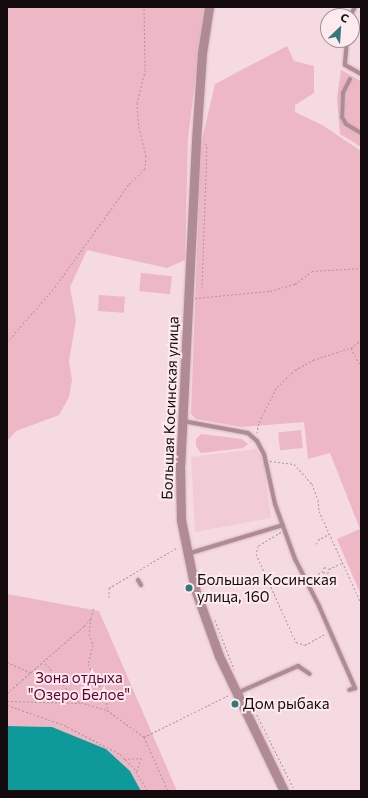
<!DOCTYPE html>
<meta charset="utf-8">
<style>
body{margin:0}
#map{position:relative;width:368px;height:798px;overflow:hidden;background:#f6dae1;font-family:Commissioner,sans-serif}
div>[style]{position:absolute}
.built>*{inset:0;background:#f1ccd5}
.green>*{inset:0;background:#edb7c5;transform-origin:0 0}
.water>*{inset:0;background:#0d9a99}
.path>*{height:1px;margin-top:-0.5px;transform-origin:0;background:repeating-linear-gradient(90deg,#ae989d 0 2px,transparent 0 4px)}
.roads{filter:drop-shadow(0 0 1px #d2b9bf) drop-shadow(0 0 1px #d2b9bf)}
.service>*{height:4px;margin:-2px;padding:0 2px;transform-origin:2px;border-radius:2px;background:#b08b94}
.tertiary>*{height:9px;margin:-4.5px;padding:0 4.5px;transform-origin:4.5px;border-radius:4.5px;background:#b08b94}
.dots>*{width:11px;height:11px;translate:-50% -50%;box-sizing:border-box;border:2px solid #fceaee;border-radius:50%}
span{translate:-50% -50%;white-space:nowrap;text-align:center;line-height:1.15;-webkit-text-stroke:4px #fceaee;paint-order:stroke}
.street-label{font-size:15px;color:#140b0e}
.poi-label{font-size:15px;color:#140b0e}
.left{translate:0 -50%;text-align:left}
.park-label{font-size:15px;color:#650030}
.frame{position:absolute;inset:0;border:8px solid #140b0e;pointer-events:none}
.north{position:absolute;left:320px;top:8px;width:40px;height:40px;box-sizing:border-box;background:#fceaee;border:1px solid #9f9194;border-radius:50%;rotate:25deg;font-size:11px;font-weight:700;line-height:16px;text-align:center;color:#140b0e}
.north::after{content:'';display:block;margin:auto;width:14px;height:18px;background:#317a79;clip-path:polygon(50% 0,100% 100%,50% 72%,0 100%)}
</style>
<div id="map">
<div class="built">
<div style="clip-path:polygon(256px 449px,263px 459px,271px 518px,195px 532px,191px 457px)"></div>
</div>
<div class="green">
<div style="clip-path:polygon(7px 7px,204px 7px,188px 139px,185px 260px,167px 268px,87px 250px,70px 287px,76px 320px,69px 361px,72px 380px,69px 397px,59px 415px,16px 431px,7px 441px)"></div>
<div style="clip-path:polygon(287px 46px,294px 61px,314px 66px,314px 93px,295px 105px,295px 112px,322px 125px,361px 151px,361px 595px,337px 539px,360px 529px,330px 453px,308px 459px,304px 422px,242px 427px,196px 419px,191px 414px,201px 144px,215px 84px)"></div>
<div style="clip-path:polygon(341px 70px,361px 81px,361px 147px,340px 134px,337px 99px)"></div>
<div style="left:141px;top:273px;width:31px;height:18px;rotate:6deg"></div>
<div style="left:99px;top:295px;width:26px;height:16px;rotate:4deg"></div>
<div style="left:301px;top:430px;width:18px;height:23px;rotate:84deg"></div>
<div style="clip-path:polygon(201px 434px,242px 439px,248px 444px,243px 448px,201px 453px,196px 446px,196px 439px)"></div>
<div style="clip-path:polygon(7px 594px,99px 611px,177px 791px,141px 791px,130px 771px,106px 749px,52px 727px,7px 726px)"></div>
</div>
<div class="water">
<div style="clip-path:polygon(7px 726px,52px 727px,106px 749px,130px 771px,141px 791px,7px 791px)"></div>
</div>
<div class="path">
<div style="left:202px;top:288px;width:143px;rotate:-88deg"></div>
<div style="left:207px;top:145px;width:4px;rotate:-135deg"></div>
<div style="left:195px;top:298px;width:75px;rotate:-5.3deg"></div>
<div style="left:270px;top:291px;width:26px;rotate:-16deg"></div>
<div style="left:295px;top:284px;width:21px;rotate:-37deg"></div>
<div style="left:312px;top:271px;width:49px;rotate:-3.5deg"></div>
<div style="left:7px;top:342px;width:73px;rotate:-48.9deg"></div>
<div style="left:55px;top:287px;width:127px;rotate:-54.3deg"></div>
<div style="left:129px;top:184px;width:22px;rotate:-43deg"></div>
<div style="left:145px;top:169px;width:13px;rotate:-86deg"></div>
<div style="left:146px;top:156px;width:29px;rotate:-104deg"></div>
<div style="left:139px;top:128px;width:25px;rotate:-95deg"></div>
<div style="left:137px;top:103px;width:34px;rotate:-76deg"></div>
<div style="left:145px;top:70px;width:63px;rotate:-90.9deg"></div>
<div style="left:351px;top:348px;width:13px;rotate:-39deg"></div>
<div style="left:257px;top:433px;width:11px;rotate:-80deg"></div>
<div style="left:259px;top:422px;width:39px;rotate:-63deg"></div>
<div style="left:277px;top:387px;width:25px;rotate:-43deg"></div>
<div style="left:295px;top:370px;width:21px;rotate:-29deg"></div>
<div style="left:313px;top:360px;width:40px;rotate:-18deg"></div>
<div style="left:351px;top:348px;width:21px;rotate:62deg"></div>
<div style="left:270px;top:461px;width:24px;rotate:7deg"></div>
<div style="left:294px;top:464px;width:27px;rotate:48deg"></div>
<div style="left:312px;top:484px;width:17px;rotate:69deg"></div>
<div style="left:318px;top:500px;width:11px;rotate:85deg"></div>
<div style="left:319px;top:511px;width:101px;rotate:65.5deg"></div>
<div style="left:281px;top:532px;width:27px;rotate:149deg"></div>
<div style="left:258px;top:546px;width:8px;rotate:104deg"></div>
<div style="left:256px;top:554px;width:97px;rotate:65.6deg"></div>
<div style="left:296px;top:642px;width:9px;rotate:18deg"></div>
<div style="left:305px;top:645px;width:23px;rotate:-29deg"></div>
<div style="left:316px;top:544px;width:4px;rotate:-63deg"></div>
<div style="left:318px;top:540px;width:13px;rotate:-29deg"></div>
<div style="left:323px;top:572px;width:5px;rotate:11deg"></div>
<div style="left:328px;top:573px;width:4px;rotate:-76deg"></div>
<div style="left:311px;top:577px;width:12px;rotate:-24deg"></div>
<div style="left:322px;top:572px;width:5px;rotate:-68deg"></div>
<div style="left:324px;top:567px;width:5px;rotate:22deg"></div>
<div style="left:329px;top:569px;width:14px;rotate:-25deg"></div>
<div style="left:109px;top:597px;width:9px;rotate:-90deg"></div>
<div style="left:109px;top:588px;width:80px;rotate:-30.7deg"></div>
<div style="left:91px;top:618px;width:16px;rotate:97deg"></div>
<div style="left:89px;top:634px;width:12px;rotate:70deg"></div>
<div style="left:93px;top:645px;width:20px;rotate:105deg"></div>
<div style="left:88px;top:664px;width:40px;rotate:62deg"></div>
<div style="left:107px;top:699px;width:11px;rotate:90deg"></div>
<div style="left:107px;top:710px;width:46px;rotate:36.1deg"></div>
<div style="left:144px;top:737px;width:59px;rotate:66deg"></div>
<div style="left:215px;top:620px;width:53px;rotate:68.8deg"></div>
<div style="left:7px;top:662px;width:27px;rotate:24deg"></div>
<div style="left:45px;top:663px;width:50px;rotate:49.9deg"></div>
<div style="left:77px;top:701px;width:30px;rotate:17deg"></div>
<div style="left:7px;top:693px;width:102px;rotate:-41deg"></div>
<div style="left:84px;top:626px;width:11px;rotate:-49deg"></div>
<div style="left:91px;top:618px;width:12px;rotate:-76deg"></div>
<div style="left:7px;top:701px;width:73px;rotate:1.6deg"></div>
<div style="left:7px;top:705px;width:60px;rotate:19.3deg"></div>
<div style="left:64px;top:725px;width:63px;rotate:27.4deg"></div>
<div style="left:120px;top:754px;width:20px;rotate:45deg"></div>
<div style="left:134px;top:768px;width:27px;rotate:59deg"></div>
<div style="left:255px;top:711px;width:89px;rotate:63.4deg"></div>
<div style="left:144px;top:737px;width:95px;rotate:-26.3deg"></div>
<div style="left:124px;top:759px;width:17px;rotate:-3deg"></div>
<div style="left:141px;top:758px;width:14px;rotate:107deg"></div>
</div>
<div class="roads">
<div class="service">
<div style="left:350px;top:16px;width:10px;rotate:-61deg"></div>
<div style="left:347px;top:40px;width:25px;rotate:95deg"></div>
<div style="left:345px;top:65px;width:18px;rotate:29deg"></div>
<div style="left:350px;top:79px;width:16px;rotate:117deg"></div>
<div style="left:343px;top:93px;width:24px;rotate:92deg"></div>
<div style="left:342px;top:117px;width:8px;rotate:60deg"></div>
<div style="left:346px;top:124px;width:17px;rotate:31deg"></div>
<div style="left:183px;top:421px;width:66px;rotate:10.5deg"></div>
<div style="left:248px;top:433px;width:12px;rotate:42deg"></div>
<div style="left:257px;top:441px;width:15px;rotate:62deg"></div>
<div style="left:264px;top:454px;width:51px;rotate:77.6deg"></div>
<div style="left:275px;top:504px;width:59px;rotate:70deg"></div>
<div style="left:295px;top:559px;width:53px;rotate:62.9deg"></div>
<div style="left:319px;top:606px;width:90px;rotate:66.3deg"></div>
<div style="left:355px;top:688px;width:6px;rotate:162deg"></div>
<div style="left:187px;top:554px;width:100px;rotate:-16.8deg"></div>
<div style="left:138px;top:580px;width:6px;rotate:59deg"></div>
<div style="left:237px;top:693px;width:67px;rotate:-23.9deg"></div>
<div style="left:298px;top:666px;width:14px;rotate:34deg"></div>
</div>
<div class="tertiary">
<div style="left:209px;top:7px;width:47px;rotate:98.7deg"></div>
<div style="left:202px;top:53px;width:89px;rotate:93.9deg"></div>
<div style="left:196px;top:142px;width:323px;rotate:92.8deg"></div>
<div style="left:180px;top:465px;width:55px;rotate:89deg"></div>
<div style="left:181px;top:520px;width:70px;rotate:78.5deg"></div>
<div style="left:195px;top:589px;width:71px;rotate:70.3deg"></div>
<div style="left:219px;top:656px;width:150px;rotate:64.3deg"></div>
</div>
</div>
<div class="dots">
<div style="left:189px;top:588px;background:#317a79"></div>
<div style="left:235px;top:704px;background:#317a79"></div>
</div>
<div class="street-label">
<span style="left:170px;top:408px;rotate:-88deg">Большая Косинская улица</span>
</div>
<div class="poi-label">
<span class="left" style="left:197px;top:588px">Большая Косинская<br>улица, 160</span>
<span class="left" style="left:243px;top:704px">Дом рыбака</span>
</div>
<div class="park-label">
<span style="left:79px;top:686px">Зона отдыха<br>"Озеро Белое"</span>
</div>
<div class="frame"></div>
<div class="north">С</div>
</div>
